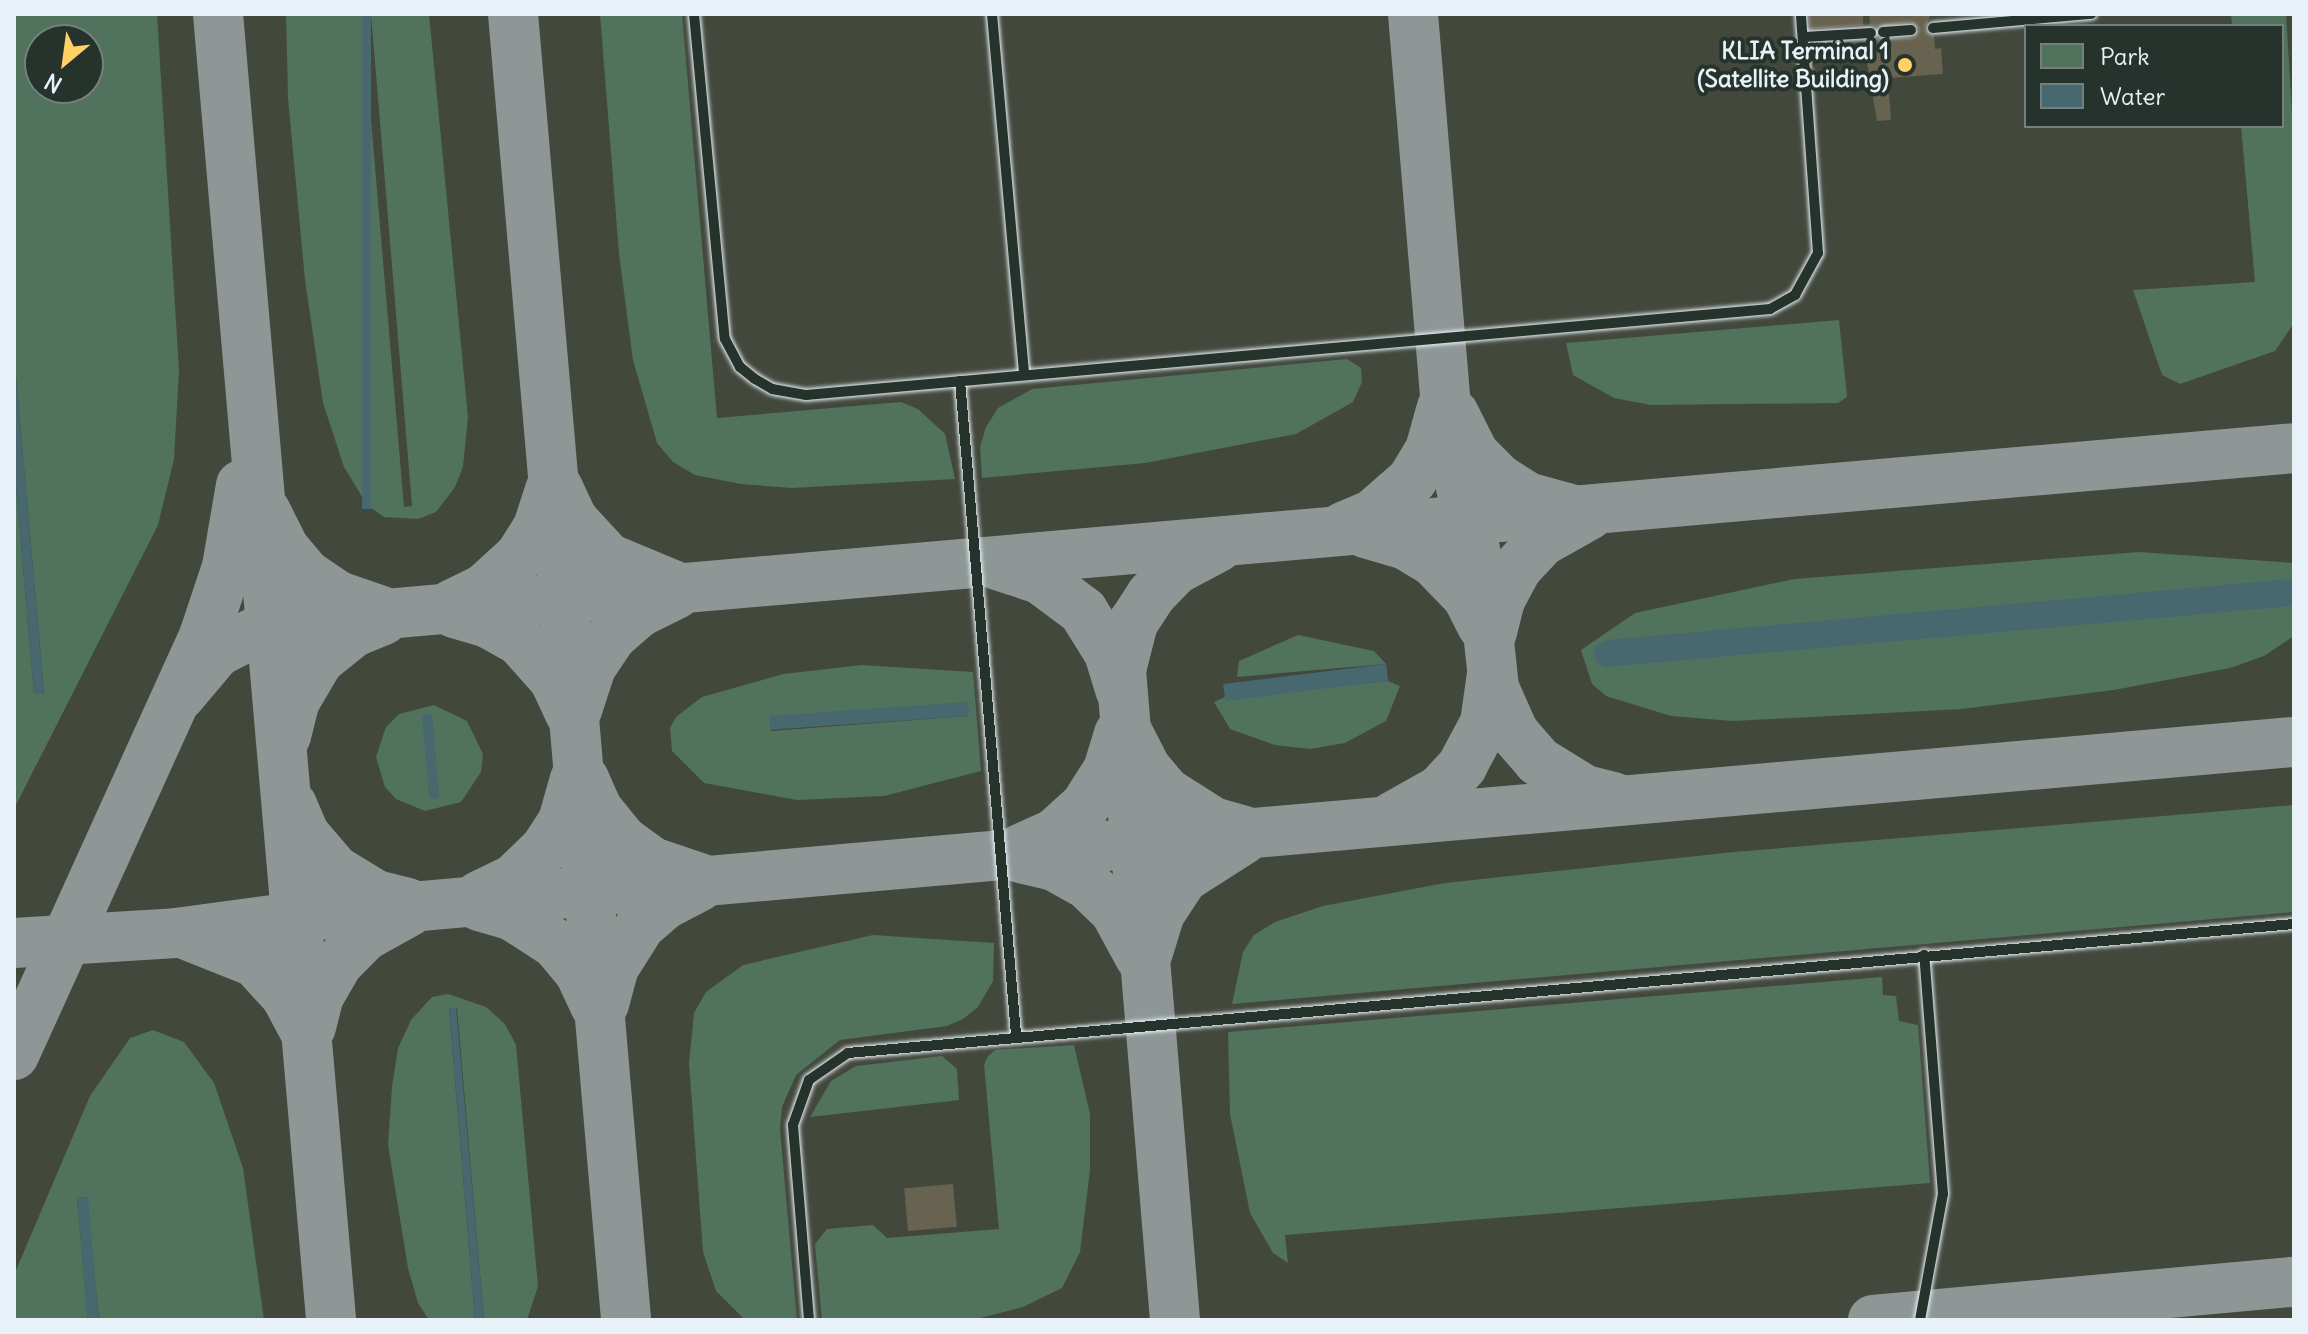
<!DOCTYPE html>
<style>
body{margin:0}
#map{position:relative;width:2308px;height:1334px;overflow:hidden;background:#333d34;font-family:Delius,sans-serif}
div>[style]{position:absolute}
.built>*{inset:0;background:#43483d}
.green>*{inset:0;background:#51725c}
.water>*{inset:0;background:#48686f;transform-origin:0 0}
.taxiway>*{height:50px;margin:-25px;padding:0 25px;transform-origin:25px;border-radius:25px;background:#8e9796}
.building>*{inset:0;background:#686351;transform-origin:0 0}
.roads{filter:drop-shadow(0 0 2px #e8f1f8) drop-shadow(0 0 2px #e8f1f8)}
.lane>*{height:10px;margin:-5px;padding:0 5px;transform-origin:5px;border-radius:5px;background:#26332d}
.dots>*{width:22px;height:22px;translate:-50% -50%;box-sizing:border-box;border:4px solid #26332d;border-radius:50%}
span{translate:-50% -50%;white-space:nowrap;text-align:center;line-height:1.15;-webkit-text-stroke:8px #26332d;paint-order:stroke}
.poi-label{font-size:24px;color:#e8f1f8;font-weight:700}
.right{translate:-100% -50%;text-align:right}
.frame{position:absolute;inset:0;border:16px solid #e8f1f8;pointer-events:none}
.legend{position:absolute;left:2024px;top:24px;width:260px;height:104px;box-sizing:border-box;background:#26332d;border:2px solid #747f7e;margin:0;padding:10px 14px;list-style:none;font-size:24px;color:#e8f1f8}
.legend li{display:flex;align-items:center;gap:16px;height:40px}
.legend b{width:40px;border:2px solid #747f7e}
.north{position:absolute;left:24px;top:24px;width:80px;height:80px;box-sizing:border-box;background:#26332d;border:2px solid #747f7e;border-radius:50%;rotate:209deg;font-size:22px;font-weight:700;line-height:32px;text-align:center;color:#e8f1f8}
.north::after{content:'';display:block;margin:auto;width:28px;height:36px;background:#ffd166;clip-path:polygon(50% 0,100% 100%,50% 72%,0 100%)}
</style>
<div id="map">
<div class="built">
<div style="clip-path:polygon(evenodd,14px 14px,2294px 14px,2294px 1320px,14px 1320px,14px 14px,2026px 26px,2282px 26px,2282px 126px,2026px 126px,2026px 26px,14px 14px,40px 40px,88px 40px,88px 88px,40px 88px,40px 40px)"></div>
</div>
<div class="green">
<div style="clip-path:polygon(evenodd,14px 14px,157px 14px,179px 370px,174px 459px,158px 525px,14px 809px,14px 463px,34px 694px,44px 693px,14px 354px,14px 14px,40px 40px,88px 40px,88px 88px,40px 88px,40px 40px)"></div>
<div style="clip-path:polygon(286px 14px,362px 14px,404px 507px,412px 506px,371px 14px,429px 14px,468px 417px,463px 467px,455px 487px,436px 512px,418px 519px,384px 517px,367px 505px,344px 467px,323px 403px,305px 280px,288px 98px)"></div>
<div style="clip-path:polygon(600px 14px,682px 14px,717px 418px,901px 402px,918px 409px,945px 434px,955px 479px,792px 488px,741px 484px,695px 475px,673px 462px,657px 443px,633px 360px,619px 254px)"></div>
<div style="clip-path:polygon(2231px 14px,2286px 14px,2294px 146px,2294px 323px,2275px 351px,2180px 384px,2162px 375px,2133px 290px,2255px 282px,2241px 126px,2282px 126px,2282px 26px,2232px 26px)"></div>
<div style="clip-path:polygon(1839px 320px,1847px 397px,1838px 403px,1651px 405px,1614px 398px,1573px 375px,1566px 343px)"></div>
<div style="clip-path:polygon(1347px 359px,1361px 368px,1362px 382px,1353px 402px,1296px 434px,1145px 463px,982px 478px,980px 447px,986px 427px,998px 408px,1032px 389px)"></div>
<div style="clip-path:polygon(2139px 552px,2294px 563px,2294px 636px,2264px 656px,2230px 668px,2114px 690px,1962px 709px,1733px 721px,1671px 716px,1606px 696px,1592px 684px,1581px 650px,1635px 613px,1794px 579px)"></div>
<div style="clip-path:polygon(1298px 635px,1374px 651px,1386px 664px,1237px 677px,1239px 661px)"></div>
<div style="clip-path:polygon(evenodd,862px 665px,973px 672px,981px 771px,884px 796px,797px 800px,704px 783px,672px 751px,670px 728px,676px 717px,702px 697px,783px 674px,862px 665px,968px 702px,968px 716px,771px 731px,770px 719px,968px 702px)"></div>
<div style="clip-path:polygon(1388px 681px,1400px 686px,1386px 721px,1345px 743px,1310px 749px,1275px 745px,1230px 729px,1214px 702px,1225px 697px)"></div>
<div style="clip-path:polygon(434px 705px,467px 721px,483px 754px,481px 772px,461px 802px,425px 811px,396px 799px,385px 787px,376px 757px,386px 727px,399px 714px)"></div>
<div style="clip-path:polygon(2294px 805px,2294px 912px,1232px 1004px,1243px 952px,1254px 935px,1275px 922px,1323px 906px,1445px 883px,1734px 852px)"></div>
<div style="clip-path:polygon(873px 935px,994px 943px,993px 981px,978px 1007px,963px 1019px,947px 1026px,840px 1040px,796px 1075px,782px 1107px,780px 1129px,797px 1320px,745px 1320px,716px 1291px,703px 1252px,689px 1063px,694px 1013px,706px 992px,743px 965px)"></div>
<div style="clip-path:polygon(1882px 977px,1883px 995px,1896px 996px,1899px 1021px,1918px 1025px,1930px 1183px,1285px 1235px,1288px 1263px,1273px 1253px,1250px 1213px,1230px 1114px,1228px 1032px)"></div>
<div style="clip-path:polygon(448px 994px,486px 1007px,505px 1024px,516px 1045px,538px 1286px,527px 1320px,484px 1320px,457px 1008px,449px 1009px,475px 1320px,429px 1320px,418px 1303px,408px 1268px,388px 1145px,392px 1087px,398px 1048px,411px 1020px,432px 997px)"></div>
<div style="clip-path:polygon(153px 1030px,184px 1042px,214px 1083px,243px 1168px,264px 1320px,99px 1320px,87px 1197px,77px 1198px,88px 1320px,14px 1320px,14px 1275px,90px 1096px,130px 1038px)"></div>
<div style="clip-path:polygon(1074px 1045px,1090px 1114px,1090px 1170px,1080px 1252px,1062px 1288px,1023px 1307px,973px 1320px,822px 1320px,815px 1244px,827px 1229px,873px 1225px,887px 1238px,999px 1229px,984px 1065px,988px 1056px,995px 1050px)"></div>
<div style="clip-path:polygon(942px 1056px,957px 1069px,959px 1100px,810px 1117px,831px 1081px,856px 1066px)"></div>
</div>
<div class="water">
<div style="left:362px;top:14px;width:9px;height:495px"></div>
<div style="clip-path:polygon(14px 354px,44px 694px,34px 694px,14px 463px)"></div>
<div style="clip-path:polygon(2292px 579px,2294px 606px,1605px 667px,1596px 662px,1594px 647px,1607px 640px)"></div>
<div style="left:1386px;top:664px;width:17px;height:164px;rotate:83deg"></div>
<div style="left:968px;top:702px;width:14px;height:199px;rotate:86deg"></div>
<div style="left:432px;top:714px;width:84px;height:10px;rotate:85deg"></div>
<div style="clip-path:polygon(456px 1007px,484px 1320px,475px 1320px,449px 1008px)"></div>
<div style="left:88px;top:1197px;width:123px;height:11px;rotate:85deg"></div>
</div>
<div class="taxiway">
<div style="left:218px;top:14px;width:1311px;rotate:85.05deg"></div>
<div style="left:513px;top:14px;width:1311px;rotate:85.05deg"></div>
<div style="left:1413px;top:14px;width:417px;rotate:85.2deg"></div>
<div style="left:1448px;top:430px;width:159px;rotate:77.3deg"></div>
<div style="left:1483px;top:585px;width:104px;rotate:83.9deg"></div>
<div style="left:1494px;top:688px;width:49px;rotate:66deg"></div>
<div style="left:1514px;top:733px;width:37px;rotate:49deg"></div>
<div style="left:1538px;top:761px;width:55px;rotate:31.7deg"></div>
<div style="left:1585px;top:790px;width:30px;rotate:14deg"></div>
<div style="left:1454px;top:414px;width:45px;rotate:63.4deg"></div>
<div style="left:1474px;top:454px;width:35px;rotate:45deg"></div>
<div style="left:1499px;top:479px;width:36px;rotate:32deg"></div>
<div style="left:1530px;top:498px;width:39px;rotate:15deg"></div>
<div style="left:558px;top:488px;width:35px;rotate:65deg"></div>
<div style="left:573px;top:520px;width:52px;rotate:47.4deg"></div>
<div style="left:608px;top:558px;width:73px;rotate:22.7deg"></div>
<div style="left:266px;top:512px;width:40px;rotate:63.4deg"></div>
<div style="left:284px;top:548px;width:35px;rotate:50deg"></div>
<div style="left:307px;top:575px;width:37px;rotate:34deg"></div>
<div style="left:338px;top:596px;width:46px;rotate:18.8deg"></div>
<div style="left:1343px;top:527px;width:33px;rotate:-23deg"></div>
<div style="left:1373px;top:514px;width:52px;rotate:-41.1deg"></div>
<div style="left:1412px;top:480px;width:35px;rotate:-59deg"></div>
<div style="left:1430px;top:450px;width:45px;rotate:-74.4deg"></div>
<div style="left:1365px;top:533px;width:43px;rotate:16.3deg"></div>
<div style="left:1406px;top:545px;width:33px;rotate:31deg"></div>
<div style="left:1434px;top:562px;width:47px;rotate:45.9deg"></div>
<div style="left:1467px;top:596px;width:33px;rotate:63deg"></div>
<div style="left:997px;top:565px;width:45px;rotate:18deg"></div>
<div style="left:1040px;top:579px;width:54px;rotate:36.7deg"></div>
<div style="left:1083px;top:611px;width:49px;rotate:58.2deg"></div>
<div style="left:1109px;top:653px;width:39px;rotate:73deg"></div>
<div style="left:451px;top:605px;width:37px;rotate:-26deg"></div>
<div style="left:484px;top:589px;width:49px;rotate:-42.5deg"></div>
<div style="left:520px;top:556px;width:34px;rotate:-58deg"></div>
<div style="left:538px;top:527px;width:40px;rotate:-72deg"></div>
<div style="left:454px;top:613px;width:33px;rotate:16deg"></div>
<div style="left:486px;top:622px;width:39px;rotate:29deg"></div>
<div style="left:520px;top:641px;width:51px;rotate:48.2deg"></div>
<div style="left:554px;top:679px;width:38px;rotate:65deg"></div>
<div style="left:1492px;top:632px;width:33px;rotate:-76deg"></div>
<div style="left:1500px;top:600px;width:36px;rotate:-62deg"></div>
<div style="left:1517px;top:568px;width:35px;rotate:-47deg"></div>
<div style="left:1541px;top:542px;width:55px;rotate:-29.4deg"></div>
<div style="left:180px;top:696px;width:57px;rotate:-49.9deg"></div>
<div style="left:217px;top:652px;width:61px;rotate:-27.4deg"></div>
<div style="left:271px;top:624px;width:2031px;rotate:-4.97deg"></div>
<div style="left:577px;top:710px;width:45px;rotate:-72deg"></div>
<div style="left:591px;top:667px;width:37px;rotate:-56deg"></div>
<div style="left:612px;top:636px;width:37px;rotate:-41deg"></div>
<div style="left:640px;top:612px;width:40px;rotate:-26.6deg"></div>
<div style="left:1128px;top:733px;width:38px;rotate:63deg"></div>
<div style="left:1145px;top:767px;width:33px;rotate:50deg"></div>
<div style="left:1166px;top:792px;width:56px;rotate:32.6deg"></div>
<div style="left:1213px;top:822px;width:33px;rotate:16deg"></div>
<div style="left:286px;top:736px;width:36px;rotate:-76deg"></div>
<div style="left:295px;top:701px;width:48px;rotate:-59.7deg"></div>
<div style="left:319px;top:660px;width:45px;rotate:-38.7deg"></div>
<div style="left:354px;top:632px;width:31px;rotate:-22deg"></div>
<div style="left:584px;top:779px;width:34px;rotate:66deg"></div>
<div style="left:598px;top:810px;width:38px;rotate:51deg"></div>
<div style="left:622px;top:840px;width:37px;rotate:36deg"></div>
<div style="left:652px;top:862px;width:51px;rotate:18.4deg"></div>
<div style="left:292px;top:805px;width:33px;rotate:67deg"></div>
<div style="left:305px;top:835px;width:46px;rotate:49.4deg"></div>
<div style="left:335px;top:870px;width:48px;rotate:31.4deg"></div>
<div style="left:376px;top:895px;width:33px;rotate:14deg"></div>
<div style="left:1392px;top:817px;width:55px;rotate:-29.4deg"></div>
<div style="left:1440px;top:790px;width:33px;rotate:-47deg"></div>
<div style="left:1462px;top:766px;width:49px;rotate:-61.9deg"></div>
<div style="left:1485px;top:723px;width:49px;rotate:-81.9deg"></div>
<div style="left:1020px;top:849px;width:37px;rotate:-24deg"></div>
<div style="left:1054px;top:834px;width:42px;rotate:-42.1deg"></div>
<div style="left:1085px;top:806px;width:43px;rotate:-57.4deg"></div>
<div style="left:1108px;top:770px;width:38px;rotate:-73deg"></div>
<div style="left:1020px;top:858px;width:35px;rotate:13deg"></div>
<div style="left:1054px;top:866px;width:39px;rotate:29deg"></div>
<div style="left:1088px;top:885px;width:37px;rotate:44deg"></div>
<div style="left:1115px;top:911px;width:52px;rotate:61.5deg"></div>
<div style="left:479px;top:896px;width:39px;rotate:-26deg"></div>
<div style="left:514px;top:879px;width:43px;rotate:-44.1deg"></div>
<div style="left:545px;top:849px;width:33px;rotate:-57deg"></div>
<div style="left:563px;top:821px;width:44px;rotate:-74.1deg"></div>
<div style="left:479px;top:906px;width:35px;rotate:16deg"></div>
<div style="left:513px;top:916px;width:51px;rotate:33.1deg"></div>
<div style="left:556px;top:944px;width:35px;rotate:50deg"></div>
<div style="left:579px;top:971px;width:38px;rotate:65deg"></div>
<div style="left:187px;top:935px;width:73px;rotate:21.7deg"></div>
<div style="left:255px;top:962px;width:46px;rotate:47.6deg"></div>
<div style="left:286px;top:996px;width:36px;rotate:62deg"></div>
<div style="left:14px;top:943px;width:162px;rotate:-3.5deg"></div>
<div style="left:176px;top:933px;width:121px;rotate:-7.6deg"></div>
<div style="left:296px;top:917px;width:2006px;rotate:-5.01deg"></div>
<div style="left:1148px;top:952px;width:39px;rotate:-73deg"></div>
<div style="left:1159px;top:915px;width:44px;rotate:-57deg"></div>
<div style="left:1183px;top:878px;width:72px;rotate:-32.6deg"></div>
<div style="left:604px;top:1004px;width:38px;rotate:-75deg"></div>
<div style="left:614px;top:967px;width:49px;rotate:-57.6deg"></div>
<div style="left:640px;top:926px;width:32px;rotate:-41deg"></div>
<div style="left:664px;top:905px;width:41px;rotate:-27.8deg"></div>
<div style="left:311px;top:1027px;width:32px;rotate:-76deg"></div>
<div style="left:319px;top:996px;width:38px;rotate:-60deg"></div>
<div style="left:338px;top:963px;width:38px;rotate:-45deg"></div>
<div style="left:365px;top:936px;width:51px;rotate:-29.1deg"></div>
<div style="left:14px;top:1055px;width:463px;rotate:-65.6deg"></div>
<div style="left:205px;top:633px;width:70px;rotate:-71.6deg"></div>
<div style="left:227px;top:567px;width:83px;rotate:-80.3deg"></div>
<div style="left:1175px;top:1320px;width:652px;rotate:-94.75deg"></div>
<div style="left:1121px;top:670px;width:49px;rotate:-75.7deg"></div>
<div style="left:1133px;top:623px;width:33px;rotate:-57deg"></div>
<div style="left:1151px;top:595px;width:35px;rotate:-46deg"></div>
<div style="left:1175px;top:570px;width:49px;rotate:-28.1deg"></div>
<div style="left:1873px;top:1320px;width:423px;rotate:-5.2deg"></div>
</div>
<div class="building">
<div style="clip-path:polygon(1809px 14px,1863px 14px,1863px 25px,1810px 29px)"></div>
<div style="clip-path:polygon(1869px 14px,1931px 14px,1925px 29px,1934px 36px,1935px 49px,1941px 48px,1943px 74px,1888px 78px,1891px 120px,1877px 121px,1866px 56px,1874px 55px,1872px 41px,1877px 38px,1912px 38px,1919px 29px,1910px 22px,1877px 27px,1870px 25px)"></div>
<div style="left:953px;top:1184px;width:43px;height:49px;rotate:85deg"></div>
</div>
<div class="roads">
<div class="lane">
<div style="left:694px;top:14px;width:326px;rotate:84.6deg"></div>
<div style="left:725px;top:339px;width:32px;rotate:62deg"></div>
<div style="left:740px;top:367px;width:19px;rotate:39deg"></div>
<div style="left:755px;top:379px;width:20px;rotate:30deg"></div>
<div style="left:772px;top:389px;width:35px;rotate:10deg"></div>
<div style="left:806px;top:395px;width:968px;rotate:-5.1deg"></div>
<div style="left:1770px;top:309px;width:29px;rotate:-29deg"></div>
<div style="left:1795px;top:295px;width:48px;rotate:-61.3deg"></div>
<div style="left:1818px;top:253px;width:240px;rotate:-94.1deg"></div>
<div style="left:992px;top:14px;width:362px;rotate:84.9deg"></div>
<div style="left:1933px;top:28px;width:159px;rotate:-5.1deg"></div>
<div style="left:1883px;top:32px;width:28px;rotate:-4deg"></div>
<div style="left:1804px;top:37px;width:67px;rotate:-3.4deg"></div>
<div style="left:960px;top:381px;width:655px;rotate:85.1deg"></div>
<div style="left:809px;top:1320px;width:196px;rotate:-94.7deg"></div>
<div style="left:793px;top:1125px;width:48px;rotate:-70.4deg"></div>
<div style="left:809px;top:1080px;width:47px;rotate:-34.7deg"></div>
<div style="left:848px;top:1053px;width:1452px;rotate:-5.1deg"></div>
<div style="left:1920px;top:1320px;width:128px;rotate:-79.7deg"></div>
<div style="left:1943px;top:1194px;width:240px;rotate:-94.5deg"></div>
</div>
</div>
<div class="dots">
<div style="left:1905px;top:65px;background:#ffd166"></div>
</div>
<div class="poi-label">
<span class="right" style="left:1889px;top:65px">KLIA Terminal 1<br>(Satellite Building)</span>
</div>
<div class="frame"></div>
<ul class="legend">
<li><b style="height:22px;background:#51725c"></b>Park</li>
<li><b style="height:22px;background:#48686f"></b>Water</li>
</ul>
<div class="north">N</div>
</div>
